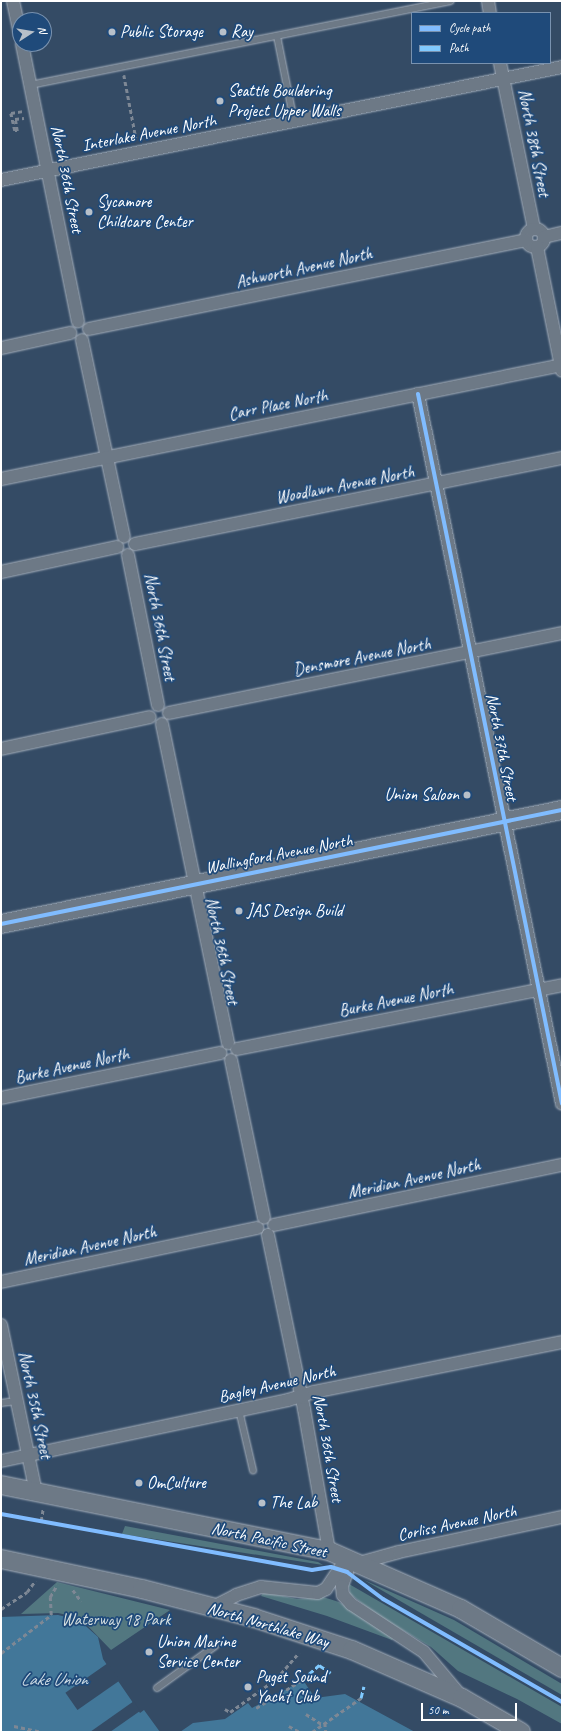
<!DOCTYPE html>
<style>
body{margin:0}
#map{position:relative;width:563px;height:1733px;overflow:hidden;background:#344b65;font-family:Caveat,sans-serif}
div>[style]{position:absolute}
.green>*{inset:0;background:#527780}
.water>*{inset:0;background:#427799}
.pier>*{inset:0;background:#344b65;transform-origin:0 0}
.path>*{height:2.5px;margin-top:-1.25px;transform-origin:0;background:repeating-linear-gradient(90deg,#7e8895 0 4px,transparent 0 7px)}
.roads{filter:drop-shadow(0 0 1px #a4aeba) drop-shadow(0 0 1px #a4aeba)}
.lane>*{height:6px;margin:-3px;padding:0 3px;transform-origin:3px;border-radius:3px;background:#6d7986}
.street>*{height:12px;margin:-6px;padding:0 6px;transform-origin:6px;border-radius:6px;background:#6d7986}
.street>.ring{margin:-6px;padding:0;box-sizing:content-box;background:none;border:12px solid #6d7986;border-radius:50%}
.secondary>*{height:18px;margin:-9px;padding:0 9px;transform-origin:9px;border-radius:9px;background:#6d7986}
.quiet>*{height:3px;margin-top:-1.5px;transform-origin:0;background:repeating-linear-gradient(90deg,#80caff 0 6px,transparent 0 9px)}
.cycleway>*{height:4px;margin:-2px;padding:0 2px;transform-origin:2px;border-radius:2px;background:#80bcff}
.dots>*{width:11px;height:11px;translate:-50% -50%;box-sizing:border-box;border:2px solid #1f4a7a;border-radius:50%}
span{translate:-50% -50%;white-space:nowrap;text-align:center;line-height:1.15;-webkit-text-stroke:3.5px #1f4a7a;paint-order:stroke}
.poi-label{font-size:17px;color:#fff}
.left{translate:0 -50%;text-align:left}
.right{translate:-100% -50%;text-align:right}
.street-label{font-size:17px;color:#fff}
.park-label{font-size:17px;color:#d5dfe0}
.water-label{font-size:18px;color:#d0dee7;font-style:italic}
.frame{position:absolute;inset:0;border:2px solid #fff;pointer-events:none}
.legend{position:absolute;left:411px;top:12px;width:140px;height:52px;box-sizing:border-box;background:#1f4a7a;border:1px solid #7992af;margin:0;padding:5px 7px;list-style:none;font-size:12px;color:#fff}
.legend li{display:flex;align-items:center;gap:8px;height:20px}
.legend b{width:20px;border:1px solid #7992af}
.north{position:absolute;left:12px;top:12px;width:40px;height:40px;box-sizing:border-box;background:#1f4a7a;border:1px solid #7992af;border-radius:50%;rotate:78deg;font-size:11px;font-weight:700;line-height:16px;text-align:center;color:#fff}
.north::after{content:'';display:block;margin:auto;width:14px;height:18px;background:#b8c0c9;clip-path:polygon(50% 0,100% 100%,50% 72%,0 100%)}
.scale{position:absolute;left:421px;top:1703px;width:96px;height:18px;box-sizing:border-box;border:2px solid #fff;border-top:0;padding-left:5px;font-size:12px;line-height:14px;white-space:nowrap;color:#fff;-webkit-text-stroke:3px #1f4a7a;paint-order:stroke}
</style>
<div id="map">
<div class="green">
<div style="clip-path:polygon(125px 1526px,318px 1562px,323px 1565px,122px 1534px)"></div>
<div style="clip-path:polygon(364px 1580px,454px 1620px,562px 1684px,562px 1695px)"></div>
<div style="clip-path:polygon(57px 1582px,170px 1610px,111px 1650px,80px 1618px,58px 1613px,21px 1614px)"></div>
<div style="clip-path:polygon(349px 1584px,562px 1707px,562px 1724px,517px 1699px,458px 1671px,431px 1647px,377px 1615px,350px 1594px)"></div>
<div style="clip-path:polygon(264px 1592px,297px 1599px,323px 1597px,339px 1602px,394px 1636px,394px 1638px,392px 1640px,327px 1616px,261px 1596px)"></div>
</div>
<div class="water">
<div style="clip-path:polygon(58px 1615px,79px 1620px,98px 1637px,103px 1659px,140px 1713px,144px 1710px,160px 1732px,1px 1732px,1px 1617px)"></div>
<div style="clip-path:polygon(303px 1680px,315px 1698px,345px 1694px,415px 1732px,180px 1732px,193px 1723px,225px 1719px,248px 1703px,252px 1708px)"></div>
</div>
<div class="pier">
<div style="left:108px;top:1663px;width:21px;height:52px;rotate:55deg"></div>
<div style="clip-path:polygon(134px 1701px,140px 1711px,110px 1732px,90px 1732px)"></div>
</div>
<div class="path">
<div style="left:124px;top:75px;width:64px;rotate:79.2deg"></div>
<div style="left:11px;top:113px;width:18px;rotate:77deg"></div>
<div style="left:15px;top:131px;width:2px"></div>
<div style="left:17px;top:131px;width:12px;rotate:-99deg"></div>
<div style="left:15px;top:119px;width:9px;rotate:-6deg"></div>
<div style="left:11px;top:113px;width:12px;rotate:-9deg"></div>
<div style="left:41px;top:1521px;width:13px;rotate:-81deg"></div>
<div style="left:73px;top:1590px;width:14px;rotate:54deg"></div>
<div style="left:1px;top:1609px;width:31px;rotate:-33deg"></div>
<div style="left:27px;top:1592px;width:14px;rotate:-54deg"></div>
<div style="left:51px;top:1615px;width:18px;rotate:-93deg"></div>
<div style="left:50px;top:1597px;width:14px;rotate:-60deg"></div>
<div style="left:1px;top:1653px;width:63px;rotate:-37.2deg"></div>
<div style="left:256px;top:1708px;width:54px;rotate:-31.3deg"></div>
<div style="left:225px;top:1709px;width:6px;rotate:31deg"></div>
<div style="left:230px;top:1712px;width:57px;rotate:-35.7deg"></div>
<div style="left:276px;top:1679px;width:35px;rotate:-49deg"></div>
<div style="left:306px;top:1714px;width:20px;rotate:33deg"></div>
<div style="left:325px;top:1723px;width:9px;rotate:84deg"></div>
<div style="left:14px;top:1726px;width:30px;rotate:12deg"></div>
<div style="left:289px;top:1726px;width:13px;rotate:29deg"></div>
<div style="left:312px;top:1732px;width:60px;rotate:-34.8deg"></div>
</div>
<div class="roads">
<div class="lane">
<div style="left:277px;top:36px;width:87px;rotate:78.7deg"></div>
<div style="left:30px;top:85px;width:429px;rotate:-11.3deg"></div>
<div style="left:1px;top:1403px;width:15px;rotate:-8deg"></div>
<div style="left:239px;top:1410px;width:62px;rotate:76.9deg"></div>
<div style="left:157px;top:1688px;width:72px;rotate:-35.9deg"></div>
</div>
<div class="street">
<div style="left:13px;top:1px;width:33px;rotate:78deg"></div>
<div style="left:488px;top:1px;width:12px;rotate:81deg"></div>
<div style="left:22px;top:44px;width:283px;rotate:78.6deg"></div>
<div style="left:500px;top:63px;width:169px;rotate:78.4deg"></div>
<div style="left:1px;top:180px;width:572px;rotate:-11.39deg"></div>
<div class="ring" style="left:526px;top:229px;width:6px;height:6px"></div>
<div style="left:544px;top:237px;width:18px;rotate:-13deg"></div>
<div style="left:537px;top:247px;width:126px;rotate:78.6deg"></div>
<div style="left:89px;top:329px;width:446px;rotate:-11.5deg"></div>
<div style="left:82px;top:340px;width:201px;rotate:78deg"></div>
<div style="left:1px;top:348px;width:71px;rotate:-12.3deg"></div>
<div style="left:418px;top:394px;width:724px;rotate:78.53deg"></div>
<div style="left:1px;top:479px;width:572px;rotate:-11.49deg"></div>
<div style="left:135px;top:544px;width:436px;rotate:-11.4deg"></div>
<div style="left:128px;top:555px;width:153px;rotate:78.7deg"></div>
<div style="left:1px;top:572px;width:119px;rotate:-12.2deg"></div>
<div style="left:169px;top:713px;width:401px;rotate:-11.5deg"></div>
<div style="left:162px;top:724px;width:326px;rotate:78.3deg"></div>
<div style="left:1px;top:749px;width:152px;rotate:-12.1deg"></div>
<div style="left:237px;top:1049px;width:331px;rotate:-11.1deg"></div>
<div style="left:231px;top:1060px;width:161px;rotate:78.2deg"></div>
<div style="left:1px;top:1098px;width:224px;rotate:-11.6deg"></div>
<div style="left:274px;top:1225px;width:294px;rotate:-11.8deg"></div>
<div style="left:268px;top:1235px;width:178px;rotate:78.3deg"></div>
<div style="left:304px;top:1409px;width:144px;rotate:80deg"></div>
<div style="left:1px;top:1282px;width:262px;rotate:-11.9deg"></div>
<div style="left:1px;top:1325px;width:171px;rotate:78.2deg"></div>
<div style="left:1px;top:1461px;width:293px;rotate:-12deg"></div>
<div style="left:288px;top:1400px;width:27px;rotate:-17deg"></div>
<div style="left:314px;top:1392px;width:253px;rotate:-11.4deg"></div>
<div style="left:346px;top:1559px;width:13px;rotate:86deg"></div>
<div style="left:347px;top:1572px;width:15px;rotate:110deg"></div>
<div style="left:342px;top:1586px;width:9px;rotate:84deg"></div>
<div style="left:343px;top:1595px;width:12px;rotate:48deg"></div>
<div style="left:351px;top:1604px;width:87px;rotate:33.3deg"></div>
<div style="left:424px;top:1652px;width:56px;rotate:50.1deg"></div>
<div style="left:359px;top:1563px;width:41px;rotate:-15.4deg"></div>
<div style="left:399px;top:1552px;width:167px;rotate:-12.1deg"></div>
<div style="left:211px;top:1608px;width:28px;rotate:-27deg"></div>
<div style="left:236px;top:1595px;width:26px;rotate:-18deg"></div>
<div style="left:261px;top:1587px;width:57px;rotate:6deg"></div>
<div style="left:318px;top:1593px;width:9px;rotate:-27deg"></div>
<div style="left:326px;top:1589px;width:36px;rotate:-56deg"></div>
</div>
<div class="secondary">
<div style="left:1px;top:924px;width:572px;rotate:-11.49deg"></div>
<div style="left:1px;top:1485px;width:335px;rotate:11.4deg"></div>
<div style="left:329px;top:1551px;width:144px;rotate:23.7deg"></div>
<div style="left:461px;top:1609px;width:117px;rotate:30.3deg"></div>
<div style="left:1px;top:1559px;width:144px;rotate:12deg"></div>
<div style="left:142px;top:1589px;width:116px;rotate:14.5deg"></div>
<div style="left:254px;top:1618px;width:103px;rotate:18.1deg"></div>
<div style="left:352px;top:1650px;width:120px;rotate:23.6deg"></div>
<div style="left:462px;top:1698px;width:68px;rotate:30deg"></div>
</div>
</div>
<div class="quiet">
<div style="left:302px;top:1680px;width:23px;rotate:-41deg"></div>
<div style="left:319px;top:1665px;width:14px;rotate:34deg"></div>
<div style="left:361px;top:1698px;width:12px;rotate:-76deg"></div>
</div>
<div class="cycleway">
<div style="left:418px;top:394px;width:724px;rotate:78.53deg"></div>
<div style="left:1px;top:924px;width:572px;rotate:-11.49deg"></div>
<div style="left:1px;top:1514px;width:316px;rotate:10.2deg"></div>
<div style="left:312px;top:1570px;width:19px;rotate:-9deg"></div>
<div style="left:331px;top:1567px;width:17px;rotate:17deg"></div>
<div style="left:347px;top:1572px;width:45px;rotate:36.9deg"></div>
<div style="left:383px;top:1599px;width:207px;rotate:29.9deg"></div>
</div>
<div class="dots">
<div style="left:112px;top:32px;background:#b8c0c9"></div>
<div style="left:223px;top:32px;background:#b8c0c9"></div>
<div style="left:220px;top:101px;background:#b8c0c9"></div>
<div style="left:89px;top:212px;background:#b8c0c9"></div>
<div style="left:467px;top:795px;background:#b8c0c9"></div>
<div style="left:239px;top:911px;background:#b8c0c9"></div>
<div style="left:139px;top:1483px;background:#b8c0c9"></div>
<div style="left:262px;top:1503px;background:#b8c0c9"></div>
<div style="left:149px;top:1652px;background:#b8c0c9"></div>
<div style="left:248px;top:1687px;background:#b8c0c9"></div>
</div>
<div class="poi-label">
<span class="left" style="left:120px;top:32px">Public Storage</span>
<span class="left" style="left:231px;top:32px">Ray</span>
<span class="left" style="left:228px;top:101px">Seattle Bouldering<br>Project Upper Walls</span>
<span class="left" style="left:97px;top:212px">Sycamore<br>Childcare Center</span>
<span class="right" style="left:459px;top:795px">Union Saloon</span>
<span class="left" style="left:247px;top:911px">JAS Design Build</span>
<span class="left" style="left:147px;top:1483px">OmCulture</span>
<span class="left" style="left:270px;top:1503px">The Lab</span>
<span class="left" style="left:157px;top:1652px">Union Marine<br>Service Center</span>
<span class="left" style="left:256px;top:1687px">Puget Sound<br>Yacht Club</span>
</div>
<div class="street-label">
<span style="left:149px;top:133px;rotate:-11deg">Interlake Avenue North</span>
<span style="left:534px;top:143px;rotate:79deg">North 38th Street</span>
<span style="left:67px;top:179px;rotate:79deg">North 36th Street</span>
<span style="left:304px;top:268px;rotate:-12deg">Ashworth Avenue North</span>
<span style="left:278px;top:405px;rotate:-11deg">Carr Place North</span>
<span style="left:345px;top:485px;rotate:-11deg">Woodlawn Avenue North</span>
<span style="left:160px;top:627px;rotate:79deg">North 36th Street</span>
<span style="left:362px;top:657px;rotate:-11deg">Densmore Avenue North</span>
<span style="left:502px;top:747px;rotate:79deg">North 37th Street</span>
<span style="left:279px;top:854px;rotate:-11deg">Wallingford Avenue North</span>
<span style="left:222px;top:951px;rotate:78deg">North 36th Street</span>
<span style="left:396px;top:1000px;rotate:-11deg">Burke Avenue North</span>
<span style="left:72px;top:1066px;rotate:-12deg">Burke Avenue North</span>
<span style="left:414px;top:1179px;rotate:-12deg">Meridian Avenue North</span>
<span style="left:90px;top:1246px;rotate:-12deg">Meridian Avenue North</span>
<span style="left:277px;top:1384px;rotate:-13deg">Bagley Avenue North</span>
<span style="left:35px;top:1405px;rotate:78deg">North 35th Street</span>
<span style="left:328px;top:1448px;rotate:80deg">North 36th Street</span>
<span style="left:457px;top:1523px;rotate:-12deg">Corliss Avenue North</span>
<span style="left:269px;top:1540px;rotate:12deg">North Pacific Street</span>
<span style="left:268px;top:1625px;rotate:16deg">North Northlake Way</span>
</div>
<div class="park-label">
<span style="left:116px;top:1620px">Waterway 18 Park</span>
</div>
<div class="water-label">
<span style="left:54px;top:1679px">Lake Union</span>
</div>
<div class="frame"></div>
<ul class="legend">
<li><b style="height:5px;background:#80bcff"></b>Cycle path</li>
<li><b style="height:5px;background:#80caff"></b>Path</li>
</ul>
<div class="north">N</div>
<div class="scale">50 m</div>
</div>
